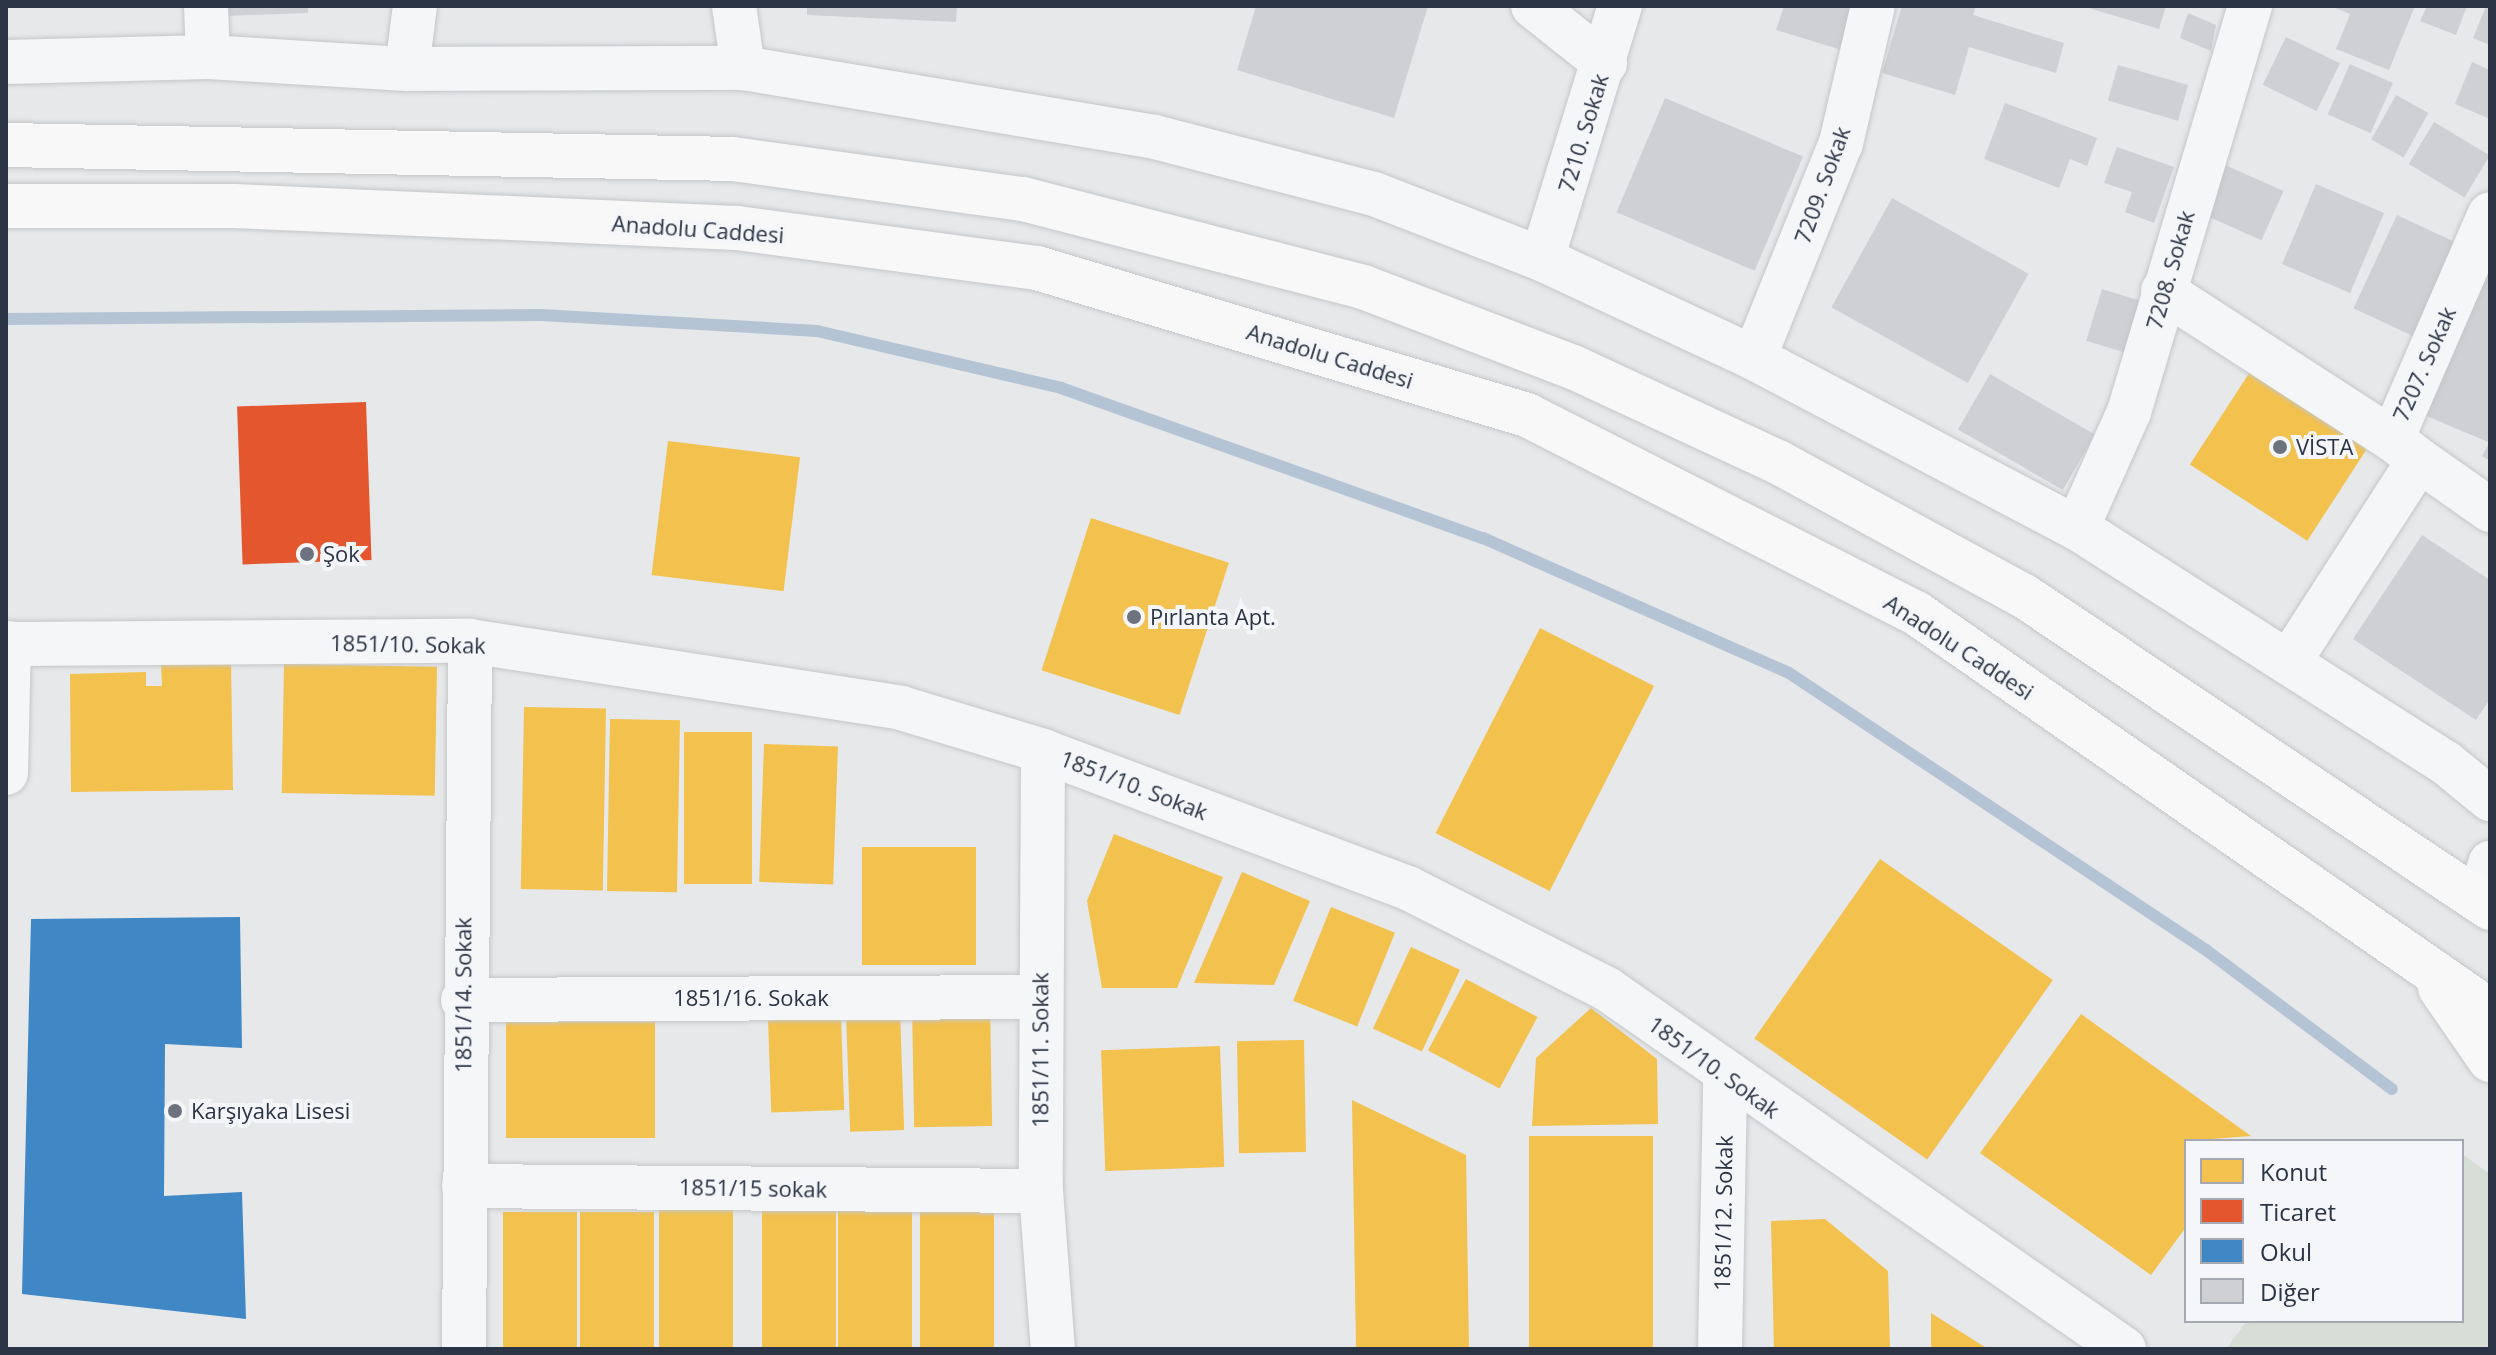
<!DOCTYPE html>
<meta charset="utf-8">
<style>
body{margin:0}
#map{position:relative;width:2496px;height:1355px;overflow:hidden;background:#e6e8ea;font-family:"Open Sans",sans-serif}
div>[style]{position:absolute}
.green>*{inset:0;background:#d6ded6}
.homes>*{inset:0;background:#f2c14e;transform-origin:0 0}
.shops>*{inset:0;background:#e4572e;transform-origin:0 0}
.schools>*{inset:0;background:#3f88c5}
.stream>*{height:12px;margin:-6px;padding:0 6px;transform-origin:6px;border-radius:6px;background:#b4c4d5}
.building>*{inset:0;background:#ced0d3;transform-origin:0 0}
.roads{filter:drop-shadow(0 0 2px #c4c6c8) drop-shadow(0 0 2px #c4c6c8)}
.minor>*{height:44px;margin:-22px;padding:0 22px;transform-origin:22px;border-radius:22px;background:#f5f6f7}
.tertiary>*{height:44px;margin:-22px;padding:0 22px;transform-origin:22px;border-radius:22px;background:#f5f6f7}
.trunk>*{height:44px;margin:-22px;padding:0 22px;transform-origin:22px;border-radius:22px;background:#f8f8f8}
.dots>*{width:22px;height:22px;translate:-50% -50%;box-sizing:border-box;border:4px solid #f4f6f9;border-radius:50%}
span{translate:-50% -50%;white-space:nowrap;text-align:center;line-height:1.15;-webkit-text-stroke:8px #f4f6f9;paint-order:stroke}
.street-label{font-size:22px;color:#2b3445}
.poi-label{font-size:22px;color:#2b3445}
.left{translate:0 -50%;text-align:left}
.frame{position:absolute;inset:0;border:8px solid #2b3445;pointer-events:none}
.legend{position:absolute;left:2184px;top:1139px;width:280px;height:184px;box-sizing:border-box;background:#f4f6f9;border:2px solid #a4a8b1;margin:0;padding:10px 14px;list-style:none;font-size:24px;color:#2b3445}
.legend li{display:flex;align-items:center;gap:16px;height:40px}
.legend b{width:40px;border:2px solid #a4a8b1}
</style>
<div id="map">
<div class="green">
<div style="clip-path:polygon(2462px 1154px,2490px 1174px,2490px 1349px,2226px 1349px,2247px 1321px,2462px 1321px)"></div>
</div>
<div class="homes">
<div style="left:2259px;top:358px;width:140px;height:127px;rotate:33deg"></div>
<div style="left:668px;top:441px;width:133px;height:135px;rotate:7deg"></div>
<div style="left:1091px;top:518px;width:145px;height:160px;rotate:18deg"></div>
<div style="left:1540px;top:628px;width:128px;height:230px;rotate:27deg"></div>
<div style="clip-path:polygon(231px 662px,233px 790px,71px 792px,70px 674px,146px 672px,146px 686px,162px 686px,161px 663px)"></div>
<div style="left:284px;top:664px;width:153px;height:129px;rotate:1deg"></div>
<div style="left:524px;top:707px;width:82px;height:182px;rotate:1deg"></div>
<div style="left:610px;top:719px;width:70px;height:172px;rotate:1deg"></div>
<div style="left:684px;top:732px;width:68px;height:152px"></div>
<div style="left:764px;top:744px;width:74px;height:138px;rotate:2deg"></div>
<div style="clip-path:polygon(1114px 834px,1223px 877px,1177px 988px,1102px 988px,1087px 901px)"></div>
<div style="left:976px;top:847px;width:118px;height:114px;rotate:90deg"></div>
<div style="left:1880px;top:859px;width:211px;height:219px;rotate:35deg"></div>
<div style="clip-path:polygon(1242px 872px,1310px 901px,1274px 985px,1194px 983px)"></div>
<div style="left:1331px;top:907px;width:69px;height:101px;rotate:22deg"></div>
<div style="left:1411px;top:947px;width:54px;height:90px;rotate:25deg"></div>
<div style="left:1466px;top:979px;width:81px;height:81px;rotate:28deg"></div>
<div style="left:990px;top:1003px;width:123px;height:78px;rotate:89deg"></div>
<div style="clip-path:polygon(1591px 1008px,1657px 1059px,1658px 1124px,1532px 1126px,1536px 1058px)"></div>
<div style="left:900px;top:1011px;width:119px;height:54px;rotate:88deg"></div>
<div style="clip-path:polygon(2081px 1014px,2251px 1136px,2186px 1141px,2186px 1227px,2151px 1275px,1980px 1153px)"></div>
<div style="left:841px;top:1018px;width:92px;height:73px;rotate:88deg"></div>
<div style="left:655px;top:1022px;width:116px;height:149px;rotate:90deg"></div>
<div style="left:1304px;top:1040px;width:112px;height:67px;rotate:89deg"></div>
<div style="left:1220px;top:1046px;width:121px;height:119px;rotate:88deg"></div>
<div style="clip-path:polygon(1352px 1100px,1466px 1155px,1469px 1349px,1356px 1349px)"></div>
<div style="left:1653px;top:1136px;width:213px;height:124px;rotate:90deg"></div>
<div style="left:920px;top:1204px;width:74px;height:145px"></div>
<div style="left:912px;top:1207px;width:142px;height:74px;rotate:90deg"></div>
<div style="left:762px;top:1209px;width:74px;height:140px"></div>
<div style="left:659px;top:1210px;width:74px;height:138px"></div>
<div style="left:503px;top:1212px;width:74px;height:137px"></div>
<div style="left:580px;top:1212px;width:74px;height:137px"></div>
<div style="clip-path:polygon(1825px 1219px,1888px 1271px,1890px 1349px,1774px 1349px,1771px 1221px)"></div>
<div style="clip-path:polygon(1931px 1313px,1988px 1349px,1931px 1349px)"></div>
</div>
<div class="shops">
<div style="left:366px;top:402px;width:158px;height:129px;rotate:88deg"></div>
</div>
<div class="schools">
<div style="clip-path:polygon(240px 917px,242px 1048px,165px 1044px,164px 1196px,242px 1192px,246px 1319px,22px 1294px,31px 919px)"></div>
</div>
<div class="stream">
<div style="left:6px;top:319px;width:535px;rotate:-0.43deg"></div>
<div style="left:541px;top:315px;width:276px;rotate:3.3deg"></div>
<div style="left:817px;top:331px;width:251px;rotate:13.1deg"></div>
<div style="left:1061px;top:388px;width:448px;rotate:19.6deg"></div>
<div style="left:1483px;top:538px;width:334px;rotate:23.8deg"></div>
<div style="left:1789px;top:673px;width:501px;rotate:33.59deg"></div>
<div style="left:2206px;top:950px;width:232px;rotate:36.8deg"></div>
</div>
<div class="building">
<div style="clip-path:polygon(224px 6px,308px 6px,308px 13px,224px 16px)"></div>
<div style="clip-path:polygon(807px 6px,957px 6px,956px 22px,807px 15px)"></div>
<div style="clip-path:polygon(1256px 6px,1428px 6px,1394px 118px,1237px 70px)"></div>
<div style="clip-path:polygon(1784px 6px,1859px 6px,1845px 51px,1776px 30px)"></div>
<div style="clip-path:polygon(1902px 6px,1976px 6px,1973px 15px,2064px 43px,2056px 73px,1969px 47px,1955px 95px,1882px 73px)"></div>
<div style="clip-path:polygon(2082px 6px,2166px 6px,2159px 29px)"></div>
<div style="clip-path:polygon(2330px 6px,2415px 6px,2389px 70px,2336px 49px,2350px 14px)"></div>
<div style="clip-path:polygon(2427px 6px,2467px 6px,2456px 35px,2420px 21px)"></div>
<div style="clip-path:polygon(2486px 6px,2490px 6px,2490px 45px,2473px 38px)"></div>
<div style="clip-path:polygon(2188px 13px,2216px 25px,2211px 51px,2180px 38px)"></div>
<div style="left:2286px;top:37px;width:60px;height:53px;rotate:26deg"></div>
<div style="clip-path:polygon(2472px 62px,2490px 70px,2490px 119px,2455px 104px)"></div>
<div style="left:2350px;top:64px;width:47px;height:55px;rotate:24deg"></div>
<div style="left:2118px;top:65px;width:73px;height:37px;rotate:16deg"></div>
<div style="left:2396px;top:95px;width:37px;height:51px;rotate:29deg"></div>
<div style="left:1665px;top:98px;width:150px;height:124px;rotate:23deg"></div>
<div style="clip-path:polygon(2005px 103px,2097px 138px,2087px 166px,2070px 159px,2059px 188px,1984px 159px)"></div>
<div style="left:2434px;top:122px;width:65px;height:49px;rotate:31deg"></div>
<div style="clip-path:polygon(2117px 147px,2174px 167px,2154px 223px,2125px 212px,2132px 192px,2104px 183px)"></div>
<div style="left:2225px;top:165px;width:64px;height:54px;rotate:24deg"></div>
<div style="left:2316px;top:184px;width:74px;height:87px;rotate:23deg"></div>
<div style="left:1892px;top:198px;width:156px;height:125px;rotate:29deg"></div>
<div style="left:2397px;top:215px;width:72px;height:103px;rotate:25deg"></div>
<div style="clip-path:polygon(2490px 259px,2490px 437px,2488px 442px,2417px 412px)"></div>
<div style="left:2102px;top:289px;width:48px;height:54px;rotate:17deg"></div>
<div style="left:1990px;top:374px;width:121px;height:64px;rotate:30deg"></div>
<div style="clip-path:polygon(2490px 442px,2490px 461px,2482px 456px)"></div>
<div style="clip-path:polygon(2422px 535px,2490px 580px,2490px 699px,2476px 720px,2353px 639px)"></div>
</div>
<div class="roads">
<div class="minor">
<div style="left:206px;top:6px;width:51px;rotate:87.8deg"></div>
<div style="left:734px;top:6px;width:63px;rotate:81.7deg"></div>
<div style="left:1533px;top:6px;width:92px;rotate:38.4deg"></div>
<div style="left:407px;top:69px;width:64px;rotate:-82.8deg"></div>
<div style="left:1542px;top:259px;width:265px;rotate:-72.9deg"></div>
<div style="left:2163px;top:291px;width:273px;rotate:32.9deg"></div>
<div style="left:1754px;top:358px;width:232px;rotate:-68deg"></div>
<div style="left:1841px;top:143px;width:141px;rotate:-76.9deg"></div>
<div style="left:2419px;top:460px;width:87px;rotate:35.2deg"></div>
<div style="left:2077px;top:528px;width:127px;rotate:-65.9deg"></div>
<div style="left:2129px;top:412px;width:424px;rotate:-73.4deg"></div>
<div style="left:6px;top:644px;width:464px;rotate:-0.4deg"></div>
<div style="left:470px;top:641px;width:436px;rotate:8.8deg"></div>
<div style="left:901px;top:708px;width:148px;rotate:16.8deg"></div>
<div style="left:1043px;top:751px;width:390px;rotate:20.6deg"></div>
<div style="left:1408px;top:888px;width:223px;rotate:26.9deg"></div>
<div style="left:1607px;top:989px;width:630px;rotate:34.85deg"></div>
<div style="left:2289px;top:662px;width:240px;rotate:-57.2deg"></div>
<div style="left:2419px;top:460px;width:34px;rotate:-142deg"></div>
<div style="left:2392px;top:439px;width:245px;rotate:-66.5deg"></div>
<div style="left:1043px;top:751px;width:440px;rotate:90.3deg"></div>
<div style="left:1041px;top:1191px;width:158px;rotate:85.7deg"></div>
<div style="left:6px;top:773px;width:130px;rotate:-88.7deg"></div>
<div style="left:463px;top:1000px;width:576px;rotate:-0.3deg"></div>
<div style="left:464px;top:1186px;width:577px;rotate:0.5deg"></div>
<div style="left:464px;top:1349px;width:708px;rotate:-89.51deg"></div>
<div style="left:1720px;top:1349px;width:272px;rotate:-88.9deg"></div>
</div>
<div class="tertiary">
<div style="left:6px;top:62px;width:202px;rotate:-1.4deg"></div>
<div style="left:208px;top:57px;width:199px;rotate:3.5deg"></div>
<div style="left:407px;top:69px;width:336px;rotate:-0.2deg"></div>
<div style="left:743px;top:68px;width:418px;rotate:9.5deg"></div>
<div style="left:1155px;top:137px;width:226px;rotate:14.6deg"></div>
<div style="left:1374px;top:194px;width:180px;rotate:21.2deg"></div>
<div style="left:1542px;top:259px;width:234px;rotate:25deg"></div>
<div style="left:1754px;top:358px;width:365px;rotate:27.8deg"></div>
<div style="left:2077px;top:528px;width:437px;rotate:32.5deg"></div>
<div style="left:2446px;top:763px;width:57px;rotate:39.3deg"></div>
<div style="left:2479px;top:900px;width:39px;rotate:-73deg"></div>
</div>
<div class="trunk">
<div style="left:6px;top:145px;width:727px;rotate:1.1deg"></div>
<div style="left:733px;top:159px;width:293px;rotate:7.9deg"></div>
<div style="left:1023px;top:199px;width:351px;rotate:14.5deg"></div>
<div style="left:1363px;top:287px;width:225px;rotate:20.9deg"></div>
<div style="left:1573px;top:367px;width:226px;rotate:24.9deg"></div>
<div style="left:1778px;top:462px;width:280px;rotate:28.6deg"></div>
<div style="left:2024px;top:596px;width:561px;rotate:33.8deg"></div>
<div style="left:6px;top:206px;width:228px"></div>
<div style="left:234px;top:206px;width:503px;rotate:2.5deg"></div>
<div style="left:737px;top:228px;width:303px;rotate:7.6deg"></div>
<div style="left:1037px;top:268px;width:512px;rotate:16.7deg"></div>
<div style="left:1527px;top:415px;width:436px;rotate:27deg"></div>
<div style="left:1916px;top:613px;width:698px;rotate:34.74deg"></div>
<div style="left:2440px;top:988px;width:88px;rotate:55.2deg"></div>
</div>
</div>
<div class="dots">
<div style="left:2280px;top:447px;background:#6c737f"></div>
<div style="left:307px;top:554px;background:#6c737f"></div>
<div style="left:1134px;top:617px;background:#6c737f"></div>
<div style="left:175px;top:1111px;background:#6c737f"></div>
</div>
<div class="street-label">
<span style="left:1583px;top:133px;rotate:-73deg">7210. Sokak</span>
<span style="left:1822px;top:185px;rotate:-70deg">7209. Sokak</span>
<span style="left:698px;top:229px;rotate:4deg">Anadolu Caddesi</span>
<span style="left:2170px;top:270px;rotate:-74deg">7208. Sokak</span>
<span style="left:1330px;top:356px;rotate:17deg">Anadolu Caddesi</span>
<span style="left:2424px;top:364px;rotate:-66deg">7207. Sokak</span>
<span style="left:408px;top:644px;rotate:1deg">1851/10. Sokak</span>
<span style="left:1959px;top:647px;rotate:33deg">Anadolu Caddesi</span>
<span style="left:1134px;top:785px;rotate:21deg">1851/10. Sokak</span>
<span style="left:463px;top:995px;rotate:-90deg">1851/14. Sokak</span>
<span style="left:751px;top:998px">1851/16. Sokak</span>
<span style="left:1040px;top:1050px;rotate:-90deg">1851/11. Sokak</span>
<span style="left:1714px;top:1067px;rotate:36deg">1851/10. Sokak</span>
<span style="left:753px;top:1188px;rotate:1deg">1851/15 sokak</span>
<span style="left:1723px;top:1213px;rotate:-89deg">1851/12. Sokak</span>
</div>
<div class="poi-label">
<span class="left" style="left:2296px;top:447px">VİSTA</span>
<span class="left" style="left:323px;top:554px">Şok</span>
<span class="left" style="left:1150px;top:617px">Pırlanta Apt.</span>
<span class="left" style="left:191px;top:1111px">Karşıyaka Lisesi</span>
</div>
<div class="frame"></div>
<ul class="legend">
<li><b style="height:22px;background:#f2c14e"></b>Konut</li>
<li><b style="height:22px;background:#e4572e"></b>Ticaret</li>
<li><b style="height:22px;background:#3f88c5"></b>Okul</li>
<li><b style="height:22px;background:#ced0d3"></b>Diğer</li>
</ul>
</div>
